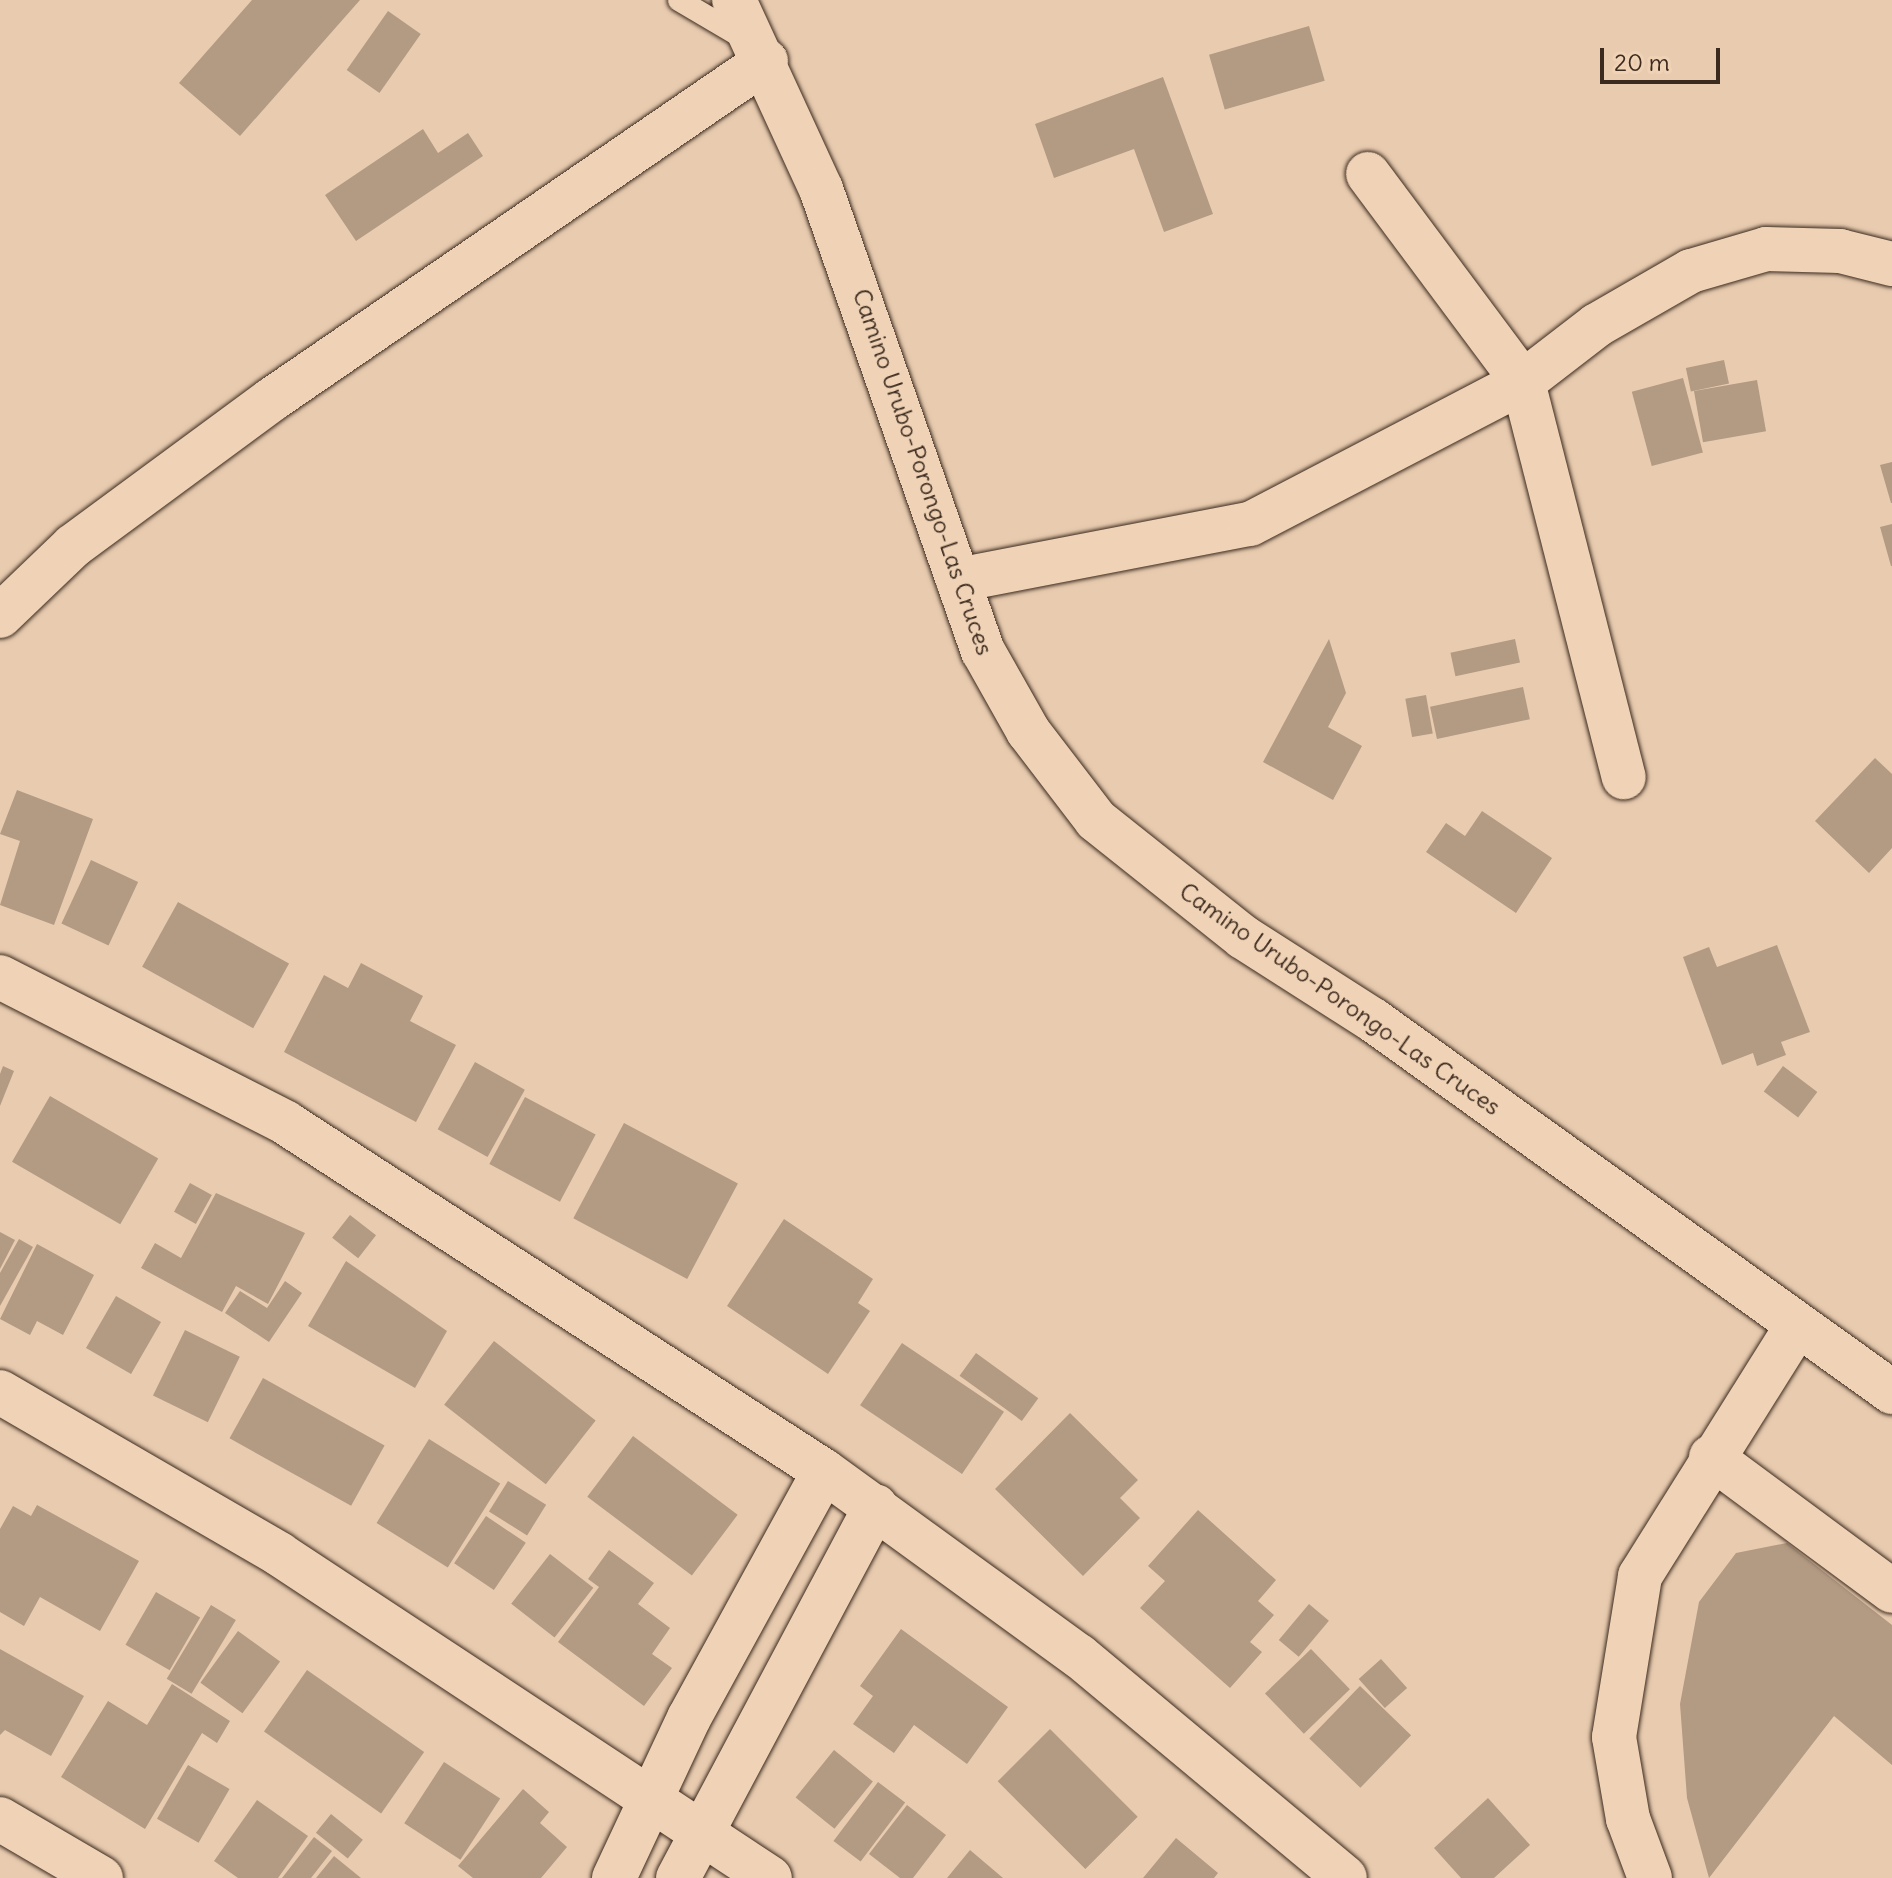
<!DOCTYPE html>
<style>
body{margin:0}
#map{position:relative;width:1892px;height:1878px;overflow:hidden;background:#e9ccb0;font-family:Delius,sans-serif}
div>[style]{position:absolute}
.building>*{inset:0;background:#b39a83;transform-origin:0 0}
.roads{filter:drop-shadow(0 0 2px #3b2a1e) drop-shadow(0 0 2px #3b2a1e)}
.service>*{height:22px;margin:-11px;padding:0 11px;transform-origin:11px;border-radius:11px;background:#f0d3b6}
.minor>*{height:44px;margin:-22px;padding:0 22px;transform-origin:22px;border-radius:22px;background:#f0d3b6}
.tertiary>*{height:44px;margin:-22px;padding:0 22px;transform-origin:22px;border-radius:22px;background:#f0d3b6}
.secondary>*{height:44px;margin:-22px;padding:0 22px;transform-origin:22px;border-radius:22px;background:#f0d3b6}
span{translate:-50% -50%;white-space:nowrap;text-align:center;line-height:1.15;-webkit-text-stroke:8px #f0d3b6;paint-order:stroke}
.street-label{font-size:24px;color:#3b2a1e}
.scale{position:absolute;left:1600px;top:48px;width:120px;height:36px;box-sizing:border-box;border:4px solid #3b2a1e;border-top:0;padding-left:10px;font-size:24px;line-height:28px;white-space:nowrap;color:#3b2a1e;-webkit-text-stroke:6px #f0d3b6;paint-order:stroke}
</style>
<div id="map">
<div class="building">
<div style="clip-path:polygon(252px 0,360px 0,240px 136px,179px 83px)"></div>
<div style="left:388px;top:11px;width:40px;height:72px;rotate:35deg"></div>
<div style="left:1309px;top:26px;width:57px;height:104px;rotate:74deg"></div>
<div style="clip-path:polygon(1163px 77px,1213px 214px,1164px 232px,1134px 149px,1054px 178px,1035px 124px)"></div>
<div style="clip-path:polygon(423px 129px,438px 153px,468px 133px,483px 156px,356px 241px,325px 195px)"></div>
<div style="left:1724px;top:360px;width:24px;height:39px;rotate:78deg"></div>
<div style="left:1683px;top:378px;width:77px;height:53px;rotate:75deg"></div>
<div style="left:1757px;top:380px;width:52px;height:64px;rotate:80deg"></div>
<div style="clip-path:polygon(1892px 462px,1892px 503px,1891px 503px,1880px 465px)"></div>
<div style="clip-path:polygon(1892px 524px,1892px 566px,1891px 566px,1880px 527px)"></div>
<div style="clip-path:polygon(1329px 639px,1346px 693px,1328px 727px,1362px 746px,1333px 800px,1263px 762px)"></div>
<div style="left:1515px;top:639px;width:24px;height:66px;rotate:78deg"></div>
<div style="left:1523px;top:687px;width:33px;height:95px;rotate:78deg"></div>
<div style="left:1426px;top:695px;width:39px;height:21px;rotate:80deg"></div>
<div style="clip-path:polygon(1875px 758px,1892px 774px,1892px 848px,1869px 873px,1815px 821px)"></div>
<div style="clip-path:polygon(17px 790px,93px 819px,54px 925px,0 905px,20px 841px,0 834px)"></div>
<div style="clip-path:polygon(1482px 811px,1552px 858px,1516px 913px,1426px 852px,1446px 823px,1465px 836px)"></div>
<div style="left:91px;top:860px;width:52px;height:70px;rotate:25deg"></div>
<div style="left:178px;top:902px;width:127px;height:74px;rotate:29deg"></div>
<div style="clip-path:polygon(1777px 945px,1810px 1032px,1781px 1042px,1786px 1055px,1757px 1066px,1753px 1053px,1722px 1065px,1683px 957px,1709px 947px,1717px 967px)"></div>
<div style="clip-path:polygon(361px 963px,423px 996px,410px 1021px,456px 1045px,416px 1122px,284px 1052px,324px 975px,348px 988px)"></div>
<div style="left:475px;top:1062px;width:57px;height:77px;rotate:29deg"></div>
<div style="clip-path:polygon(3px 1066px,14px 1071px,0 1106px,0 1074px)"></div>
<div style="left:1783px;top:1066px;width:43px;height:32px;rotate:37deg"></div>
<div style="left:50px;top:1096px;width:125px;height:76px;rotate:30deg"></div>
<div style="left:525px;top:1097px;width:80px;height:76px;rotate:28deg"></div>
<div style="left:624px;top:1123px;width:129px;height:108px;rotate:28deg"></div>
<div style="left:190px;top:1183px;width:25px;height:33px;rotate:29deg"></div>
<div style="clip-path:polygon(216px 1193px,305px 1233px,268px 1304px,236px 1286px,222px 1312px,141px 1268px,155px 1243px,181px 1258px)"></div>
<div style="left:350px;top:1215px;width:33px;height:29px;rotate:38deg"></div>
<div style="clip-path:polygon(784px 1219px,873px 1279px,858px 1303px,870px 1311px,828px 1374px,727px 1306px)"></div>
<div style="clip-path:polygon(0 1232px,15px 1240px,0 1269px)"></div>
<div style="clip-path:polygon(19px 1239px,33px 1247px,0 1306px,0 1273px)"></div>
<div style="clip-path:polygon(37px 1244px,94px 1275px,63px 1335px,37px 1321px,30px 1335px,0 1319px)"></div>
<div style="clip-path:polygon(346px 1261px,447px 1331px,415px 1388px,308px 1326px)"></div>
<div style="clip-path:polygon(285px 1281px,302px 1293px,269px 1342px,225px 1313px,240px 1291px,267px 1308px)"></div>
<div style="left:116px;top:1296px;width:52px;height:60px;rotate:30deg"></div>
<div style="left:185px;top:1330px;width:61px;height:73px;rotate:26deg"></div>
<div style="left:494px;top:1341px;width:129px;height:81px;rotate:38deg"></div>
<div style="left:902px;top:1343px;width:123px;height:75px;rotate:34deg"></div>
<div style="left:976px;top:1353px;width:77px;height:28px;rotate:36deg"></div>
<div style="left:263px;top:1378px;width:139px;height:69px;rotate:29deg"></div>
<div style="clip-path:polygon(1070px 1413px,1138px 1480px,1120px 1498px,1140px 1518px,1083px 1576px,995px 1489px)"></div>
<div style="left:633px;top:1436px;width:131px;height:76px;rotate:37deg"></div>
<div style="left:429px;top:1439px;width:84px;height:99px;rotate:32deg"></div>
<div style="left:508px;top:1481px;width:45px;height:36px;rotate:32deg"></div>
<div style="clip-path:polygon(37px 1505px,139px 1561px,100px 1631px,40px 1597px,24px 1626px,0 1612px,0 1529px,13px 1506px,31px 1516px)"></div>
<div style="clip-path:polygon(1198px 1510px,1276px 1580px,1258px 1601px,1274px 1615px,1250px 1642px,1262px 1652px,1230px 1688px,1140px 1608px,1165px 1581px,1148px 1566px)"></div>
<div style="left:486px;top:1516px;width:48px;height:57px;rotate:34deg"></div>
<div style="clip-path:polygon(1787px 1543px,1892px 1625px,1892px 1765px,1834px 1716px,1709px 1878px,1687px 1798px,1680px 1704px,1699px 1602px,1736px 1553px)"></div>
<div style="clip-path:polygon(609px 1550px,654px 1583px,638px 1604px,670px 1628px,652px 1654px,672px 1668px,644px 1706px,558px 1642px,599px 1587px,588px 1579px)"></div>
<div style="left:550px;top:1554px;width:55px;height:63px;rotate:38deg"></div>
<div style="left:156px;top:1592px;width:51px;height:61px;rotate:30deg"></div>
<div style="left:1309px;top:1604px;width:26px;height:47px;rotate:40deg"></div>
<div style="left:211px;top:1605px;width:29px;height:86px;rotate:31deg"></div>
<div style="clip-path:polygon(901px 1629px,1008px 1707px,967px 1764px,914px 1725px,894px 1753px,853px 1724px,873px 1696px,860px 1686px)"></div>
<div style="left:238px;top:1631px;width:52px;height:64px;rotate:36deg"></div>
<div style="clip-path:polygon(0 1649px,84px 1696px,51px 1756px,5px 1730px,0 1735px)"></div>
<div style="left:1311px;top:1649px;width:56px;height:64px;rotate:46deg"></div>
<div style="left:1381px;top:1659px;width:39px;height:30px;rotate:48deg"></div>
<div style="left:307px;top:1670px;width:143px;height:75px;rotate:35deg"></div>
<div style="clip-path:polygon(172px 1684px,230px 1721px,217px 1743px,202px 1733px,145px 1829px,61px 1777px,108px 1701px,147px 1725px)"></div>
<div style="left:1360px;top:1686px;width:71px;height:73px;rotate:44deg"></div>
<div style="left:1050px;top:1729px;width:124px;height:74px;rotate:45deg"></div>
<div style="left:834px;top:1750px;width:50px;height:61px;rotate:39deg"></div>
<div style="left:444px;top:1762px;width:67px;height:73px;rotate:33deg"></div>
<div style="left:188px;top:1765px;width:48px;height:62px;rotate:30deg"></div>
<div style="left:878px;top:1782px;width:34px;height:74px;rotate:37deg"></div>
<div style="clip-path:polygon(523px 1789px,549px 1812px,540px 1823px,567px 1847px,541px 1878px,473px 1878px,458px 1866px)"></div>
<div style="clip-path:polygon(1488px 1798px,1530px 1845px,1494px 1878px,1461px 1878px,1434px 1848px)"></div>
<div style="clip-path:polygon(257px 1800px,308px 1836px,278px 1878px,238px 1878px,214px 1861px)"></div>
<div style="clip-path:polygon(907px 1805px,946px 1835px,913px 1878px,900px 1878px,869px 1854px)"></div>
<div style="left:331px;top:1814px;width:41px;height:24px;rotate:39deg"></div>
<div style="clip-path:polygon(314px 1837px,332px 1851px,311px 1878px,282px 1878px)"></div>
<div style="clip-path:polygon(1176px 1838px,1218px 1873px,1214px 1878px,1143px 1878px)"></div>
<div style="clip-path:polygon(970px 1850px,1003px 1878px,947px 1878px)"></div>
<div style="clip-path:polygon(334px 1856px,361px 1878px,316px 1878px)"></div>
</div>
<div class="roads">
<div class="service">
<div style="left:679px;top:0;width:79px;rotate:30.5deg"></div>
</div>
<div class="minor">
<div style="left:1368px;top:174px;width:259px;rotate:53.3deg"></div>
<div style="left:1523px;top:382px;width:408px;rotate:75.7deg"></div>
<div style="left:958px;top:580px;width:297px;rotate:-10.9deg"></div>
<div style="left:1250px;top:524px;width:308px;rotate:-27.5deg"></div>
<div style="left:1523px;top:382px;width:93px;rotate:-37.6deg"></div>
<div style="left:1597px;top:325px;width:108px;rotate:-29.9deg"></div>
<div style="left:1691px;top:271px;width:78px;rotate:-16.3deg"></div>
<div style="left:1766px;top:249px;width:74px;rotate:1.5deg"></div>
<div style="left:1840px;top:251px;width:54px;rotate:14deg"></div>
<div style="left:0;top:977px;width:321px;rotate:27deg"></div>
<div style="left:286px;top:1123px;width:641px;rotate:32.9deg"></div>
<div style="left:824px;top:1471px;width:315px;rotate:36deg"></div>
<div style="left:1079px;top:1656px;width:346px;rotate:39.8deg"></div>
<div style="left:0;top:1392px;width:323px;rotate:30.1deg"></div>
<div style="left:279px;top:1554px;width:588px;rotate:33.42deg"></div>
<div style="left:1711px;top:1457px;width:225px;rotate:36.5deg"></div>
<div style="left:0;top:1819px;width:117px;rotate:30.3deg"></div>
<div style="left:614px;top:1878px;width:177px;rotate:-64.9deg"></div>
<div style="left:689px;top:1718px;width:281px;rotate:-61.3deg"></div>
<div style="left:678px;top:1878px;width:421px;rotate:-62deg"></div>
<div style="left:1650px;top:1878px;width:63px;rotate:-110.4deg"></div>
<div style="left:1628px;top:1819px;width:83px;rotate:-99.7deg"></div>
<div style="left:1614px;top:1737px;width:163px;rotate:-80.8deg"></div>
<div style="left:1640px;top:1576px;width:295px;rotate:-57.9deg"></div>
</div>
<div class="tertiary">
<div style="left:0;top:616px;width:101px;rotate:-43.8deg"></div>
<div style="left:73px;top:546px;width:246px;rotate:-36.4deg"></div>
<div style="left:271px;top:400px;width:600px;rotate:-34.41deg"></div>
</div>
<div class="secondary">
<div style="left:734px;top:0;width:208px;rotate:65.3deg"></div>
<div style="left:821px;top:189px;width:490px;rotate:70.7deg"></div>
<div style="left:983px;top:651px;width:92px;rotate:60.6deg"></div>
<div style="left:1028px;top:731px;width:112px;rotate:52.6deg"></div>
<div style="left:1096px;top:820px;width:188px;rotate:38.5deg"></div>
<div style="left:1243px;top:937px;width:154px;rotate:32.6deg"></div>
<div style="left:1373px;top:1020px;width:639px;rotate:35.63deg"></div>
</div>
</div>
<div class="street-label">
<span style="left:923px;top:472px;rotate:71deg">Camino Urubo-Porongo-Las Cruces</span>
<span style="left:1340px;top:999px;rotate:35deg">Camino Urubo-Porongo-Las Cruces</span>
</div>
<div class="scale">20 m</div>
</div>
